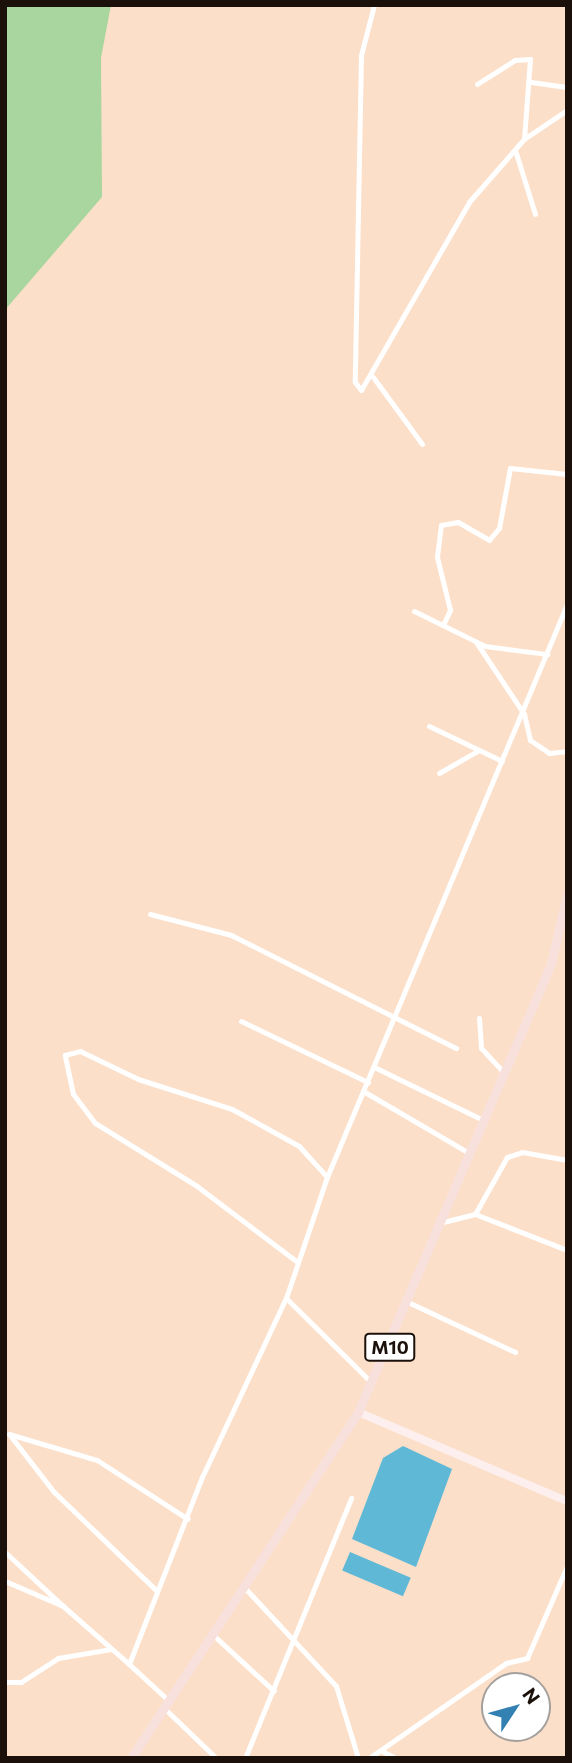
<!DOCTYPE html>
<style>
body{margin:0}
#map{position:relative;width:572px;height:1763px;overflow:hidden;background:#fcdfc9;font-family:Commissioner,sans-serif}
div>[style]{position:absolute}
.green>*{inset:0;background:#a8d69e}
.water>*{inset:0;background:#60b8d7;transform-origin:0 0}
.street>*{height:5px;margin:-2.5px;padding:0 2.5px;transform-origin:2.5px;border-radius:2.5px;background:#fff}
.secondary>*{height:8px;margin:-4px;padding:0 4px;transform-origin:4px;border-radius:4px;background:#fcefed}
.primary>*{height:9px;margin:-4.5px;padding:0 4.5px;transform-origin:4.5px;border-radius:4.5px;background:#f8e0dc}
span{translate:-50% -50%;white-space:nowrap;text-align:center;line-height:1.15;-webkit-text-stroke:7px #fff;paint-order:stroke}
.shield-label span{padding:2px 5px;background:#fff;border:2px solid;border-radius:5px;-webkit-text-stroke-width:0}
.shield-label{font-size:18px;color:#1b110a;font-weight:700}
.frame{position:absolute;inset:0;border:7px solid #1b110a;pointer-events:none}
.north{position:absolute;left:481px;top:1672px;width:70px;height:70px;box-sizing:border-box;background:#fff;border:2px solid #a4a09d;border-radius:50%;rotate:54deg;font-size:19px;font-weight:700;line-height:28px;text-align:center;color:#1b110a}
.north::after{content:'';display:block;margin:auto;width:24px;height:32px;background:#3381b3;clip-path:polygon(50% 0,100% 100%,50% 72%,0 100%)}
</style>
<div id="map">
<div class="green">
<div style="clip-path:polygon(5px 5px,111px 5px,101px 58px,102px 197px,5px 310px)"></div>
</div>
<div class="water">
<div style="clip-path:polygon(403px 1446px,452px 1469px,416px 1567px,352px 1539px,383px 1458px)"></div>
<div style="left:350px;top:1552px;width:66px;height:20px;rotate:23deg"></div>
</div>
<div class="street">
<div style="left:374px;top:5px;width:52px;rotate:104.6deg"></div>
<div style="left:361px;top:55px;width:327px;rotate:91.1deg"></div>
<div style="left:355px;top:382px;width:10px;rotate:53deg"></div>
<div style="left:361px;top:390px;width:217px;rotate:-60.1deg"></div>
<div style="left:469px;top:202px;width:84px;rotate:-48.9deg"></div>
<div style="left:524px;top:139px;width:52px;rotate:-34deg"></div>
<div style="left:531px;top:82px;width:36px;rotate:8deg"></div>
<div style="left:477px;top:84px;width:45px;rotate:-32.3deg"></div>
<div style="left:515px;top:60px;width:15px;rotate:-4deg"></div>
<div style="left:530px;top:59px;width:80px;rotate:94.3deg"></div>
<div style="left:515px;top:150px;width:67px;rotate:72.6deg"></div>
<div style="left:373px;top:377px;width:83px;rotate:53.8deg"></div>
<div style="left:414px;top:611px;width:79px;rotate:26.2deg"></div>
<div style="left:485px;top:646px;width:63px;rotate:7.4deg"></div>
<div style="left:443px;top:625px;width:17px;rotate:-65deg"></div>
<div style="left:450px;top:610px;width:55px;rotate:-103.8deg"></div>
<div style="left:437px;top:557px;width:32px;rotate:-83deg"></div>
<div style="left:441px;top:525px;width:17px;rotate:-10deg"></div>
<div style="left:458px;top:522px;width:36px;rotate:30deg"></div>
<div style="left:489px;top:540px;width:16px;rotate:-50deg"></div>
<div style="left:499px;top:528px;width:61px;rotate:-79.6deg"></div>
<div style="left:510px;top:468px;width:57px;rotate:6deg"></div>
<div style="left:476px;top:642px;width:87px;rotate:56.3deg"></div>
<div style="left:524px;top:714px;width:27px;rotate:77deg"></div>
<div style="left:530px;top:740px;width:23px;rotate:34deg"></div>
<div style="left:549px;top:753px;width:18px;rotate:-6deg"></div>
<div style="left:429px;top:726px;width:81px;rotate:25.6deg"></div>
<div style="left:439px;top:773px;width:46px;rotate:-29.9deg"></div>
<div style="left:150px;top:914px;width:84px;rotate:14.5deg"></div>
<div style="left:231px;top:935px;width:252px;rotate:26.7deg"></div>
<div style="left:479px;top:1018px;width:30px;rotate:86deg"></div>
<div style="left:481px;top:1048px;width:35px;rotate:47deg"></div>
<div style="left:241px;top:1021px;width:141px;rotate:25.7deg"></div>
<div style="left:374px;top:1067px;width:123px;rotate:25.9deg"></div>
<div style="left:363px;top:1091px;width:123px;rotate:30.3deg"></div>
<div style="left:475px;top:1214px;width:65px;rotate:-60.7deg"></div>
<div style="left:507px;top:1157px;width:16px;rotate:-18deg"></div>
<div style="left:522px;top:1152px;width:46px;rotate:10.1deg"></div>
<div style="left:443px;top:1222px;width:33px;rotate:-14deg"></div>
<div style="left:475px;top:1214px;width:99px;rotate:21.4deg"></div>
<div style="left:296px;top:1261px;width:124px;rotate:-142.9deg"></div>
<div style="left:197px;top:1186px;width:120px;rotate:-148.3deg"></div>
<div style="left:95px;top:1123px;width:36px;rotate:-127deg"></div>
<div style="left:73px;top:1094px;width:40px;rotate:-102deg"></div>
<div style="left:65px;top:1055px;width:16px;rotate:-15deg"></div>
<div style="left:80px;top:1051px;width:64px;rotate:25.8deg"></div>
<div style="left:138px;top:1079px;width:99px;rotate:17.7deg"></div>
<div style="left:232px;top:1109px;width:77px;rotate:28.9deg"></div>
<div style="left:299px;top:1146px;width:42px;rotate:47.9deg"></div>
<div style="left:286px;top:1298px;width:118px;rotate:44.7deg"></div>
<div style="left:410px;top:1303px;width:116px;rotate:25deg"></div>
<div style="left:9px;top:1434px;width:73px;rotate:52.2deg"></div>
<div style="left:54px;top:1492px;width:143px;rotate:43.9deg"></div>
<div style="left:9px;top:1434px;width:92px;rotate:16.5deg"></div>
<div style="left:97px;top:1460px;width:108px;rotate:33deg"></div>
<div style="left:5px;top:1552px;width:79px;rotate:43deg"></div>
<div style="left:5px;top:1581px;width:63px;rotate:23.3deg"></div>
<div style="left:63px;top:1606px;width:88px;rotate:41.3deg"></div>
<div style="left:244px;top:1587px;width:135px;rotate:47.1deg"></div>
<div style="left:336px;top:1686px;width:75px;rotate:73deg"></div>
<div style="left:212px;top:1634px;width:84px;rotate:42.6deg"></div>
<div style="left:5px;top:1682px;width:16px"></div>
<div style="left:21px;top:1682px;width:44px;rotate:-33deg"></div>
<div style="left:58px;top:1658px;width:54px;rotate:-9.6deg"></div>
<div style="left:168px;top:1700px;width:53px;rotate:-137.3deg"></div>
<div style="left:129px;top:1664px;width:201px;rotate:-68.7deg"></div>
<div style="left:202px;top:1477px;width:198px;rotate:-64.9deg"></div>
<div style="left:286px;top:1298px;width:128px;rotate:-71.3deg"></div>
<div style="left:327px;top:1177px;width:621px;rotate:-67.27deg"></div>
<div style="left:163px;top:1707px;width:74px;rotate:43.9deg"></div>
<div style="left:382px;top:1751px;width:15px;rotate:28deg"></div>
<div style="left:245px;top:1758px;width:281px;rotate:-67.8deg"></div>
<div style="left:369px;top:1758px;width:167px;rotate:-34.7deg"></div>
<div style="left:506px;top:1663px;width:22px;rotate:-13deg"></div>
<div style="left:527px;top:1658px;width:100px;rotate:-66.5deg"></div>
</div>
<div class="secondary">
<div style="left:358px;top:1412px;width:227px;rotate:23.1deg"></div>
</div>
<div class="primary">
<div style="left:131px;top:1758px;width:414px;rotate:-56.7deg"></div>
<div style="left:358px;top:1412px;width:489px;rotate:-66.7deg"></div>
<div style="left:551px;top:963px;width:70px;rotate:-76.8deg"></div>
</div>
<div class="shield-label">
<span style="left:390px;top:1347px">M10</span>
</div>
<div class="frame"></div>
<div class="north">N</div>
</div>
